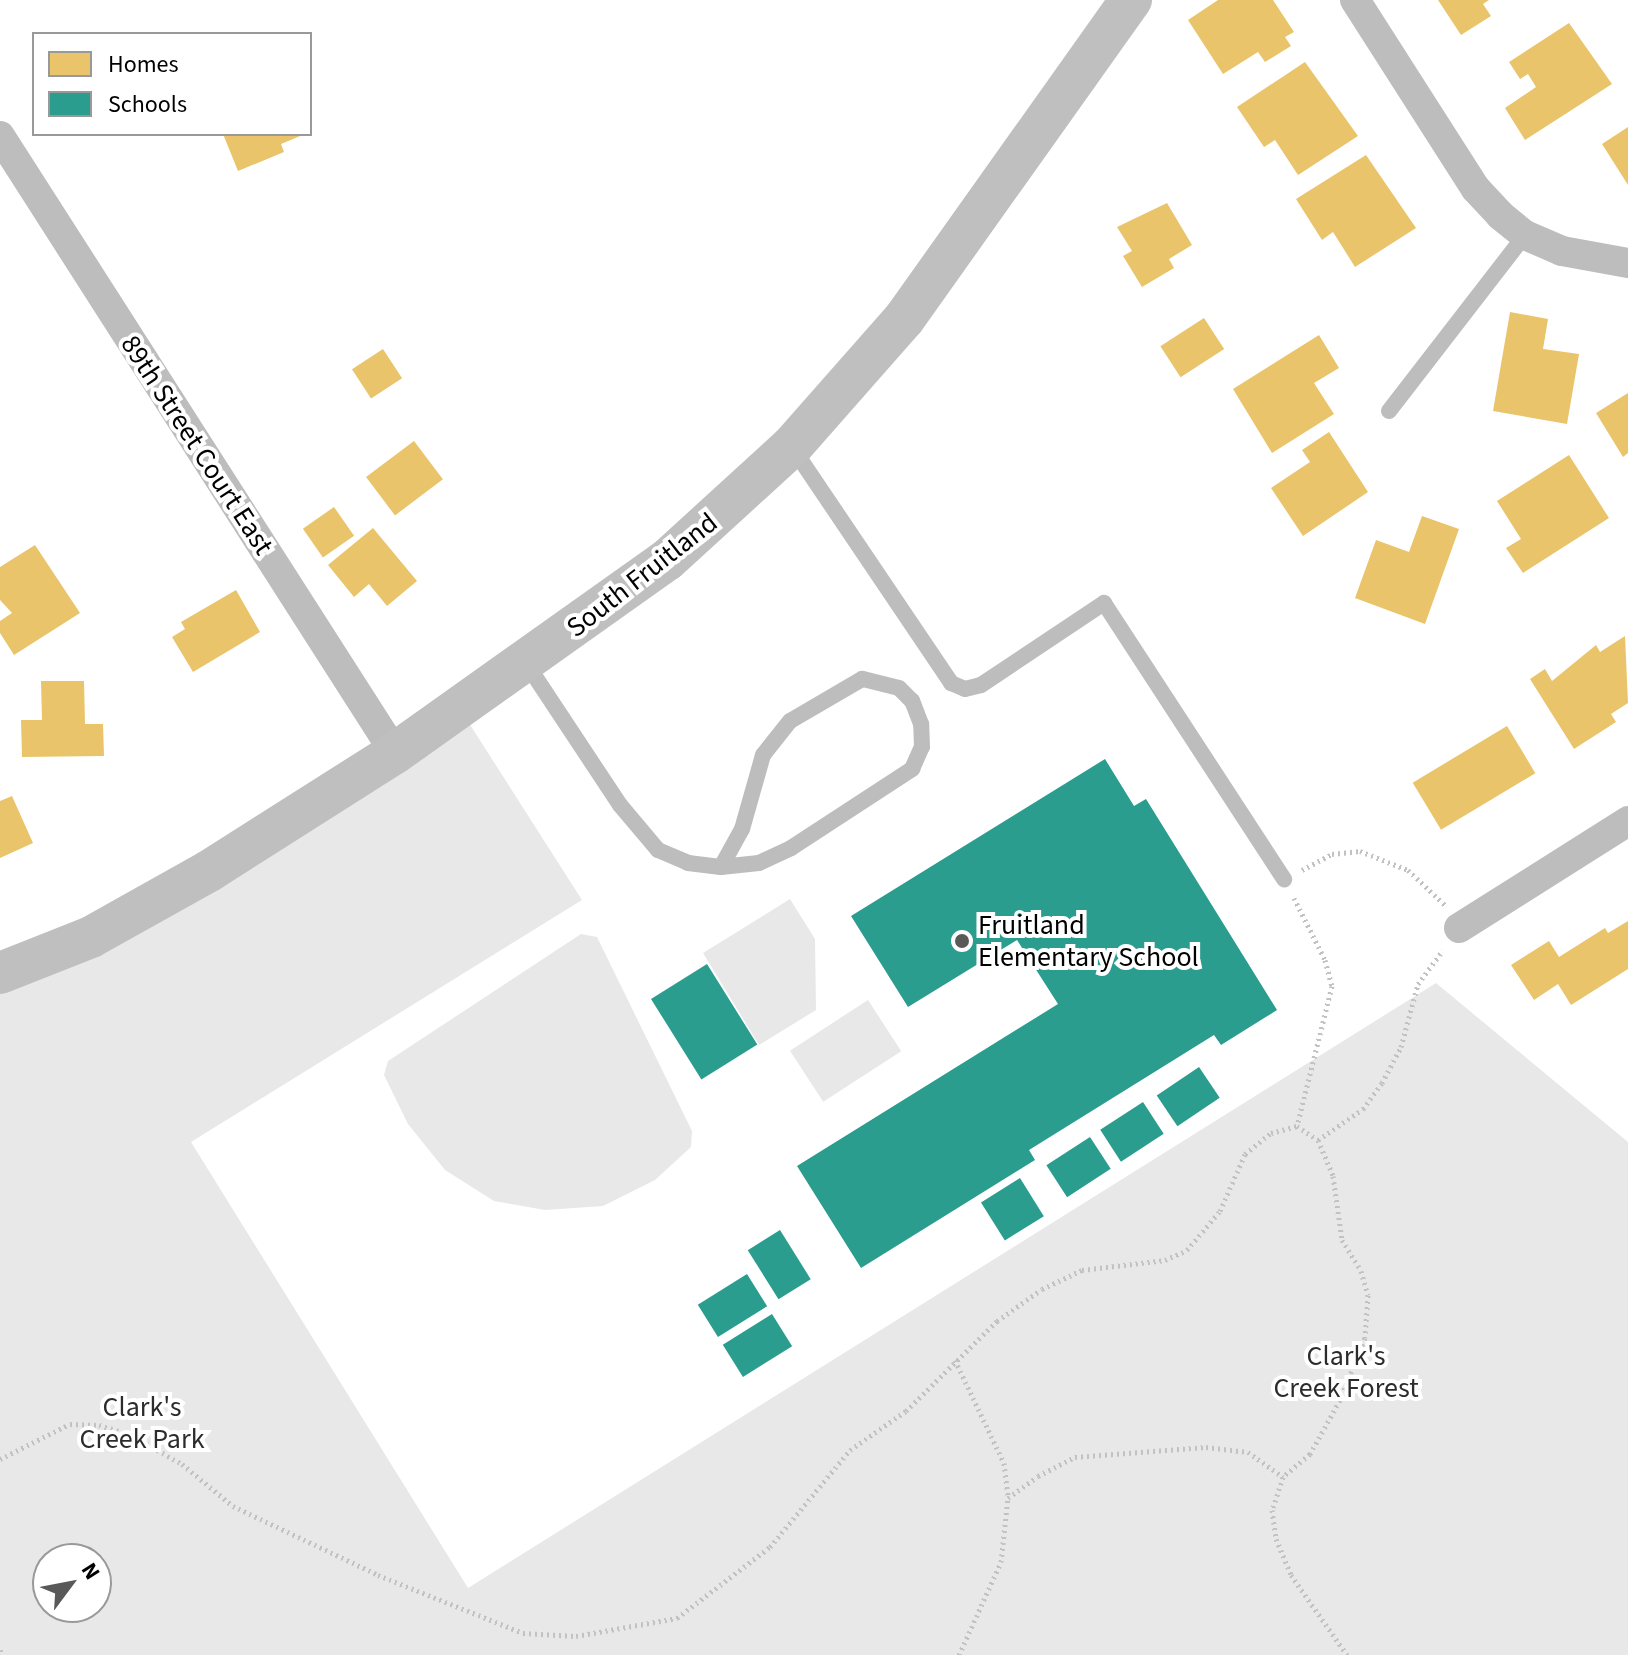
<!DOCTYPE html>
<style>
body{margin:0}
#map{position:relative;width:1628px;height:1655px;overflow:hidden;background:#fff;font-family:"Source Sans 3",sans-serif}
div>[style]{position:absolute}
.green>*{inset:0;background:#e8e8e8;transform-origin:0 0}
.homes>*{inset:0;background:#e9c46a;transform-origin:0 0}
.schools>*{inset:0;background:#2a9d8f;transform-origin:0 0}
.path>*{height:5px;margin-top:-2.5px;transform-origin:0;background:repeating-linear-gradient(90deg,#c2c2c2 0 2px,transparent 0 6px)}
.lane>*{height:16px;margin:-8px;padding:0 8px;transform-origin:8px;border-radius:8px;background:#bdbdbd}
.street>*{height:30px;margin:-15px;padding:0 15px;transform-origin:15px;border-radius:15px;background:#bdbdbd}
.secondary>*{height:42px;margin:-21px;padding:0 21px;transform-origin:21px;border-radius:21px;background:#bfbfbf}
.dots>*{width:22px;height:22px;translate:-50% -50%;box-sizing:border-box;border:4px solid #fff;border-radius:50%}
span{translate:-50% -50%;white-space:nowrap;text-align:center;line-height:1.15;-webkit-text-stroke:8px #fff;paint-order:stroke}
.street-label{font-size:28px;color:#000}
.poi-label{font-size:28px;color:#000}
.left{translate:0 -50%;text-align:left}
.park-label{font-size:28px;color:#2c2c2c}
.legend{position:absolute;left:32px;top:32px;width:280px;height:104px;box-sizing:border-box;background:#fff;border:2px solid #999;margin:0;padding:10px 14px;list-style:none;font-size:24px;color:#000}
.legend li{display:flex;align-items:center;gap:16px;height:40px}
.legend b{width:40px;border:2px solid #999}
.north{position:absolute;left:32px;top:1543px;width:80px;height:80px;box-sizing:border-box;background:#fff;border:2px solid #999;border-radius:50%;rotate:58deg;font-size:22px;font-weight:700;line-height:32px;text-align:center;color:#000}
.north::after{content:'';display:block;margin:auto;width:28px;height:36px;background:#595959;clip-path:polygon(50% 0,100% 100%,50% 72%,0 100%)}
</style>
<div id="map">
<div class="green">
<div style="clip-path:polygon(evenodd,460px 709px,582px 900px,191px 1142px,468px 1588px,1436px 983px,1628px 1142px,1628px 1655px,0 1655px,0 970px,460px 709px,48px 1559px,96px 1559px,96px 1607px,48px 1607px,48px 1559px)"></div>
<div style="clip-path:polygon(790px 899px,815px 939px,816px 1010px,759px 1045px,703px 953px)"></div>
<div style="clip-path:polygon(581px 934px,597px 937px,692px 1131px,691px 1147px,655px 1180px,603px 1206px,545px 1210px,494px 1201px,445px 1170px,408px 1124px,384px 1075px,388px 1061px)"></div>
<div style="left:868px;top:1000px;width:61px;height:93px;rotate:57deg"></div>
</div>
<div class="homes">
<div style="clip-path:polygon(1218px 0,1273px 0,1294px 32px,1285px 37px,1291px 46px,1265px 62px,1258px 52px,1223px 74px,1188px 20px)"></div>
<div style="clip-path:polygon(1438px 0,1489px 0,1483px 4px,1491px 16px,1461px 35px)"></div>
<div style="clip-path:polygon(1569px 23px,1612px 84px,1525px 140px,1505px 108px,1536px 87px,1528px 74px,1520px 79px,1509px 62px)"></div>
<div style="clip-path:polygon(1305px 62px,1358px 136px,1298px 175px,1275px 140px,1264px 147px,1237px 107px)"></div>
<div style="clip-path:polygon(1628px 127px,1628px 185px,1602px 144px)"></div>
<div style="clip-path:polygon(223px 134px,305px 134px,281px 144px,284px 152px,238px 171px)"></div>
<div style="clip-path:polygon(1366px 155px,1416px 228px,1355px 267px,1333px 232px,1322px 240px,1296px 199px)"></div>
<div style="clip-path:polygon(1167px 203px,1192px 245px,1169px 259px,1174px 268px,1142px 287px,1123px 256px,1132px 251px,1117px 227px)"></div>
<div style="clip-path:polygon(1510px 312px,1548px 319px,1543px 349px,1579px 354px,1567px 424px,1493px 411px)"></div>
<div style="left:1204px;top:318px;width:37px;height:52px;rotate:57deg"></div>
<div style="clip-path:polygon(1319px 335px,1339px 368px,1314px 383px,1334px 414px,1272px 453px,1233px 389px)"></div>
<div style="left:383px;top:349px;width:35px;height:37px;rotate:57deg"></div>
<div style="clip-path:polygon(1628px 393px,1628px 453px,1623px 457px,1596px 413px)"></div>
<div style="clip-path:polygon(1329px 432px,1368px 492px,1303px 536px,1271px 488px,1310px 462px,1302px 450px)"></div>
<div style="left:414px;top:441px;width:48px;height:60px;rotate:53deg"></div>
<div style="clip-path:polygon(1569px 455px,1609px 518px,1523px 573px,1506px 548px,1521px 539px,1497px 501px)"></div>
<div style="left:334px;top:507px;width:35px;height:38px;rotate:55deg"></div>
<div style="clip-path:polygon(1422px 516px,1459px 529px,1425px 624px,1355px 598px,1376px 540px,1409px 552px)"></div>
<div style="clip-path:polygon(373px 528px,417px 581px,387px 606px,369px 584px,354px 597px,328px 565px)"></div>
<div style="clip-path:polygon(35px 545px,80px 613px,14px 655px,0 633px,0 621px,12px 613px,0 600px,0 567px)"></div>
<div style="clip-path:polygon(236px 590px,260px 632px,193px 672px,172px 637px,185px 629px,181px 622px)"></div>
<div style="clip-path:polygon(1625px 636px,1628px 703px,1611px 714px,1616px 722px,1574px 749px,1530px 679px,1545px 669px,1552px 681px,1596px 645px,1600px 652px)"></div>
<div style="clip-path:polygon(41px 681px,84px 681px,85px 724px,103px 724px,104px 756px,22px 757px,21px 720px,42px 720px)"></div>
<div style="left:1507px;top:726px;width:55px;height:110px;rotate:59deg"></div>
<div style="clip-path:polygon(12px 796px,33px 843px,0 858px,0 801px)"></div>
<div style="clip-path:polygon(1628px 921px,1628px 969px,1571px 1005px,1558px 984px,1534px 1000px,1511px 965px,1549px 941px,1559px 957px,1605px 928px,1608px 933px)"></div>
</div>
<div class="schools">
<div style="clip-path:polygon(1105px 759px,1134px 806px,1146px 799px,1277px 1010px,1221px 1045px,1214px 1035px,1029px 1150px,1035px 1160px,861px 1268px,797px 1166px,1058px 1004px,1017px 940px,908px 1007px,851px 916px)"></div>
<div style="left:707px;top:964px;width:95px;height:66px;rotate:58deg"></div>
<div style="left:1199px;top:1067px;width:37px;height:51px;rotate:56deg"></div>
<div style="left:1143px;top:1102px;width:38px;height:51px;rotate:57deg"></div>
<div style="left:1090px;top:1137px;width:38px;height:52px;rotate:57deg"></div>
<div style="left:1020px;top:1178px;width:45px;height:46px;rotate:58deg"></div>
<div style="left:780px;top:1230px;width:58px;height:38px;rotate:58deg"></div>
<div style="left:747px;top:1274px;width:38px;height:58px;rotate:58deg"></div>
<div style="left:772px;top:1314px;width:38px;height:58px;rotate:58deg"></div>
</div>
<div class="path">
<div style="left:1302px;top:870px;width:34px;rotate:-28deg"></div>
<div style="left:1332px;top:854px;width:28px;rotate:-6deg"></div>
<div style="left:1360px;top:851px;width:52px;rotate:21.6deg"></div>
<div style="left:1408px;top:870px;width:51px;rotate:43.4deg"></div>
<div style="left:1294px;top:898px;width:69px;rotate:63.4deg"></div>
<div style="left:1325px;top:960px;width:27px;rotate:75deg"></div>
<div style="left:1332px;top:986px;width:144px;rotate:104deg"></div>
<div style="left:1318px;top:1140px;width:55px;rotate:-34.6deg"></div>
<div style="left:1363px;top:1109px;width:32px;rotate:-54deg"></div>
<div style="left:1382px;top:1083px;width:41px;rotate:-62.2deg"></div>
<div style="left:1401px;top:1047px;width:65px;rotate:-74.9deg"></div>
<div style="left:1418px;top:984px;width:42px;rotate:-53.7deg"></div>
<div style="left:955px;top:1360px;width:114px;rotate:64.6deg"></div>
<div style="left:1004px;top:1463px;width:35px;rotate:83deg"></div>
<div style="left:0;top:1459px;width:78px;rotate:-26.6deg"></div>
<div style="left:70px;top:1424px;width:29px;rotate:2deg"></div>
<div style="left:99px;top:1425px;width:34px;rotate:17deg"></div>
<div style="left:131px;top:1435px;width:59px;rotate:29.6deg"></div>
<div style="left:182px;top:1464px;width:66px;rotate:39.5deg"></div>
<div style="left:233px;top:1506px;width:161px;rotate:25.4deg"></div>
<div style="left:378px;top:1575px;width:156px;rotate:21.8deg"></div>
<div style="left:523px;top:1633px;width:53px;rotate:3.2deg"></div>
<div style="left:576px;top:1636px;width:103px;rotate:-10.1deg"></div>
<div style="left:677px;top:1618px;width:117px;rotate:-37.4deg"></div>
<div style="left:770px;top:1547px;width:126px;rotate:-50.5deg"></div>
<div style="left:850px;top:1450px;width:68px;rotate:-34.9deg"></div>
<div style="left:906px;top:1411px;width:128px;rotate:-44.7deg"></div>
<div style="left:997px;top:1321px;width:55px;rotate:-35.4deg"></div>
<div style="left:1042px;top:1289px;width:44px;rotate:-25.4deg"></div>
<div style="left:1082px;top:1270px;width:84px;rotate:-6.9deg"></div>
<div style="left:1165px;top:1260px;width:24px;rotate:-24deg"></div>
<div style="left:1187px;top:1250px;width:51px;rotate:-49.8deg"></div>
<div style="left:1220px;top:1211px;width:62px;rotate:-66.3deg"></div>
<div style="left:1245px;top:1154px;width:33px;rotate:-39deg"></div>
<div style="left:1271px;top:1133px;width:27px;rotate:-15deg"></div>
<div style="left:1297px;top:1126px;width:25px;rotate:34deg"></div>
<div style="left:1318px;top:1140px;width:39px;rotate:67deg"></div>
<div style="left:1333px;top:1176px;width:65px;rotate:82deg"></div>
<div style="left:1342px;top:1240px;width:36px;rotate:58deg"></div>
<div style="left:1361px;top:1271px;width:25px;rotate:74deg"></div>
<div style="left:1368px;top:1295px;width:43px;rotate:94deg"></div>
<div style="left:1365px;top:1338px;width:67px;rotate:112deg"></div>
<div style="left:1340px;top:1400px;width:62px;rotate:119.1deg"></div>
<div style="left:1310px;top:1454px;width:35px;rotate:140deg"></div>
<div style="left:1283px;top:1477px;width:35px;rotate:108deg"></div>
<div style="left:1272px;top:1510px;width:29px;rotate:82deg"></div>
<div style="left:1276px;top:1539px;width:39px;rotate:67deg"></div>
<div style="left:1291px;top:1575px;width:98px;rotate:55deg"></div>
<div style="left:0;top:1650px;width:5px;rotate:68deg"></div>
<div style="left:959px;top:1655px;width:102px;rotate:-65.7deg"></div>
<div style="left:1001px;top:1562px;width:64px;rotate:-83.8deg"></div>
<div style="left:1008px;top:1498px;width:37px;rotate:-36deg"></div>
<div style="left:1038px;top:1476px;width:42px;rotate:-27.2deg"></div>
<div style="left:1075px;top:1457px;width:131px;rotate:-4.4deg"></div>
<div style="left:1206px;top:1447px;width:42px;rotate:6.8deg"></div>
<div style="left:1248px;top:1452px;width:43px;rotate:35.5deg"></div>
</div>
<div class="lane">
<div style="left:1389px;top:411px;width:222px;rotate:-52.3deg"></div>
<div style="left:792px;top:447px;width:285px;rotate:56deg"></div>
<div style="left:951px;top:683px;width:15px;rotate:23deg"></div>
<div style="left:965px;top:689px;width:16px;rotate:-14deg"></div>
<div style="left:981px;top:685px;width:148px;rotate:-33.7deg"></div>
<div style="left:1104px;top:603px;width:330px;rotate:56.9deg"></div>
<div style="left:526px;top:663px;width:170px;rotate:56.5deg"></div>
<div style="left:620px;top:805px;width:59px;rotate:49.8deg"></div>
<div style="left:658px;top:850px;width:33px;rotate:23deg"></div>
<div style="left:688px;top:863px;width:33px;rotate:7deg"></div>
<div style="left:721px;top:867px;width:38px;rotate:-6deg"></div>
<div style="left:759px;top:863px;width:35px;rotate:-25deg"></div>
<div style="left:791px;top:848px;width:145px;rotate:-33.1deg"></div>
<div style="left:912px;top:769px;width:24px;rotate:-66deg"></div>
<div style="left:922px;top:747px;width:23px;rotate:-92deg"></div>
<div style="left:921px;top:724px;width:25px;rotate:-111deg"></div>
<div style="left:912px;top:701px;width:18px;rotate:-135deg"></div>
<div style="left:899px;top:688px;width:38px;rotate:-166deg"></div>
<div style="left:862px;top:679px;width:83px;rotate:149.7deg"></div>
<div style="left:790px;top:721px;width:43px;rotate:128.5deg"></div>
<div style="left:763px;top:755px;width:77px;rotate:105.8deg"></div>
<div style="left:742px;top:829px;width:43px;rotate:118.9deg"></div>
</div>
<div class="street">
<div style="left:1355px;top:0;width:224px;rotate:57.4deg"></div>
<div style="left:1476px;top:189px;width:35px;rotate:47deg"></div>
<div style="left:1500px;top:215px;width:32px;rotate:39deg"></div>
<div style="left:1525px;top:235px;width:40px;rotate:23.4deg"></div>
<div style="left:1562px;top:251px;width:67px;rotate:10.3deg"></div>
<div style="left:0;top:136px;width:733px;rotate:57.37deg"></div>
<div style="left:1459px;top:928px;width:200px;rotate:-32.3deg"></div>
</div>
<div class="secondary">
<div style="left:0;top:973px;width:98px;rotate:-21.6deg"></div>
<div style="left:91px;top:937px;width:135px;rotate:-29.2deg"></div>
<div style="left:209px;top:871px;width:220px;rotate:-32.4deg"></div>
<div style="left:395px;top:753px;width:334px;rotate:-35.4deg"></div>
<div style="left:667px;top:560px;width:169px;rotate:-42.4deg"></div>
<div style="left:792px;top:446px;width:169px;rotate:-48.6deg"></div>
<div style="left:904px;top:319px;width:392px;rotate:-54.6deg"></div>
</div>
<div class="dots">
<div style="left:962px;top:941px;background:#595959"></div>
</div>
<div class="street-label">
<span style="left:197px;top:445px;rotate:57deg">89th Street Court East</span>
<span style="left:642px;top:575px;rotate:-38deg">South Fruitland</span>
</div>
<div class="poi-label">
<span class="left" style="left:978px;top:941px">Fruitland<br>Elementary School</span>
</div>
<div class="park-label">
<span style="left:1346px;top:1372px">Clark's<br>Creek Forest</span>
<span style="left:142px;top:1423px">Clark's<br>Creek Park</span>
</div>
<ul class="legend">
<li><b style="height:22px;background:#e9c46a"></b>Homes</li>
<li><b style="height:22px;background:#2a9d8f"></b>Schools</li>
</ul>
<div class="north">N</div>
</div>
